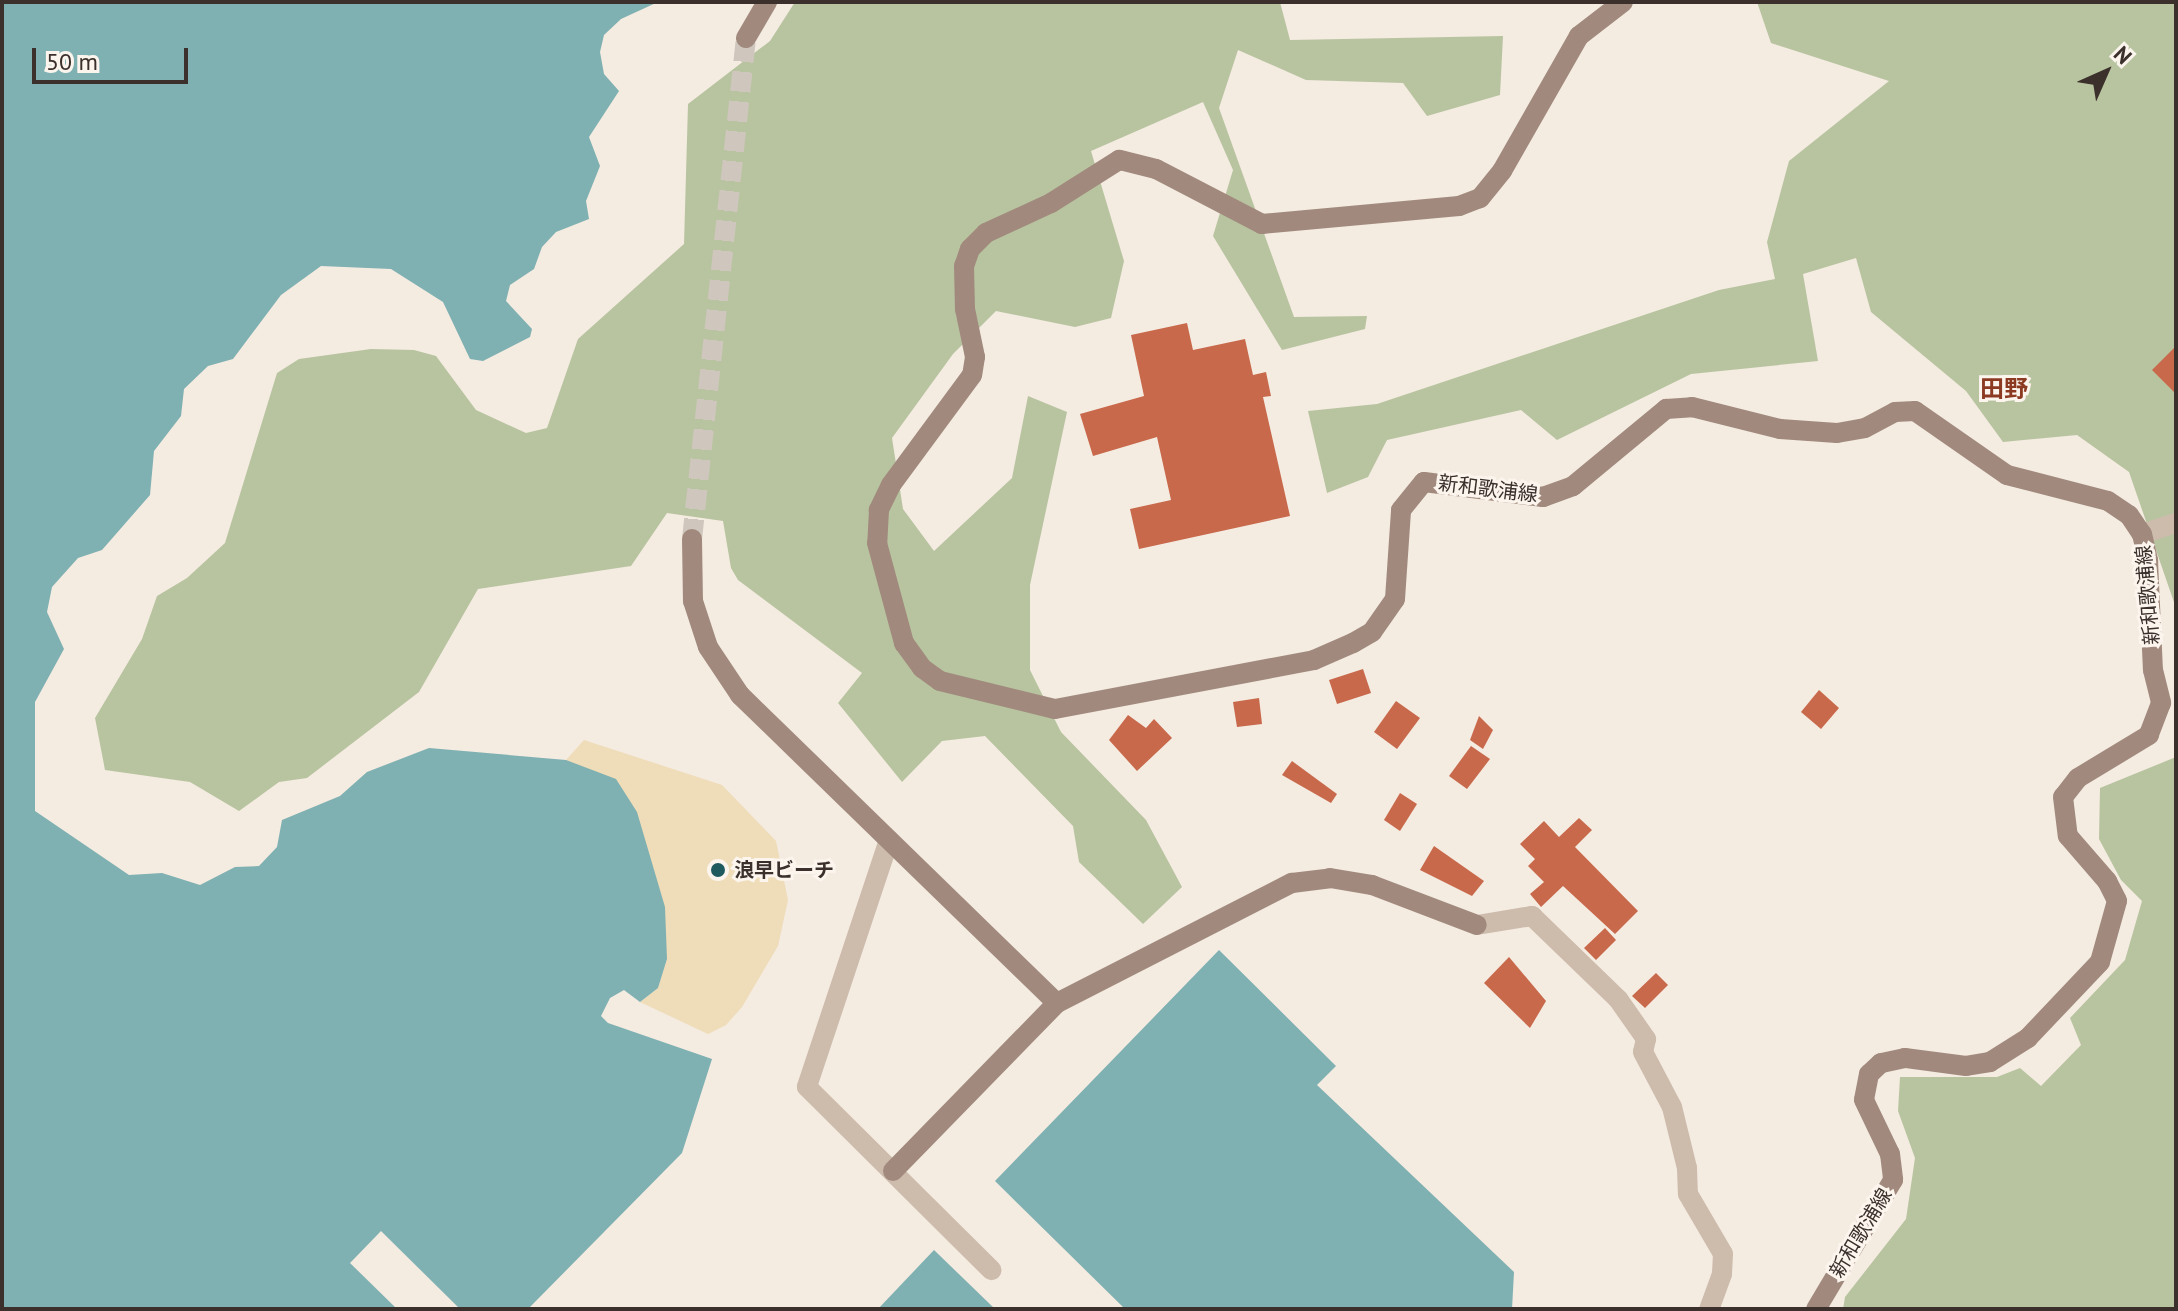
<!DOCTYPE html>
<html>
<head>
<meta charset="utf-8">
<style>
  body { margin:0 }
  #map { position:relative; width:2178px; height:1311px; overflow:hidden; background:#f4ebe1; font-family:"PT Sans","Noto Sans JP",sans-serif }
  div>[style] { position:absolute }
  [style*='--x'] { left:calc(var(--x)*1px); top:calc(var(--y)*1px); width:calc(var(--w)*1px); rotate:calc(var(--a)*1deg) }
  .green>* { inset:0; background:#b8c4a0 }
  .sand>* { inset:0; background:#efdcb8 }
  .water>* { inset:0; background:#7fb0b2 }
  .pier>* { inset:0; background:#f4ebe1 }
  .building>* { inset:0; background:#c8694b }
  .secondary-tunnel>* { height:20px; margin-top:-10px; transform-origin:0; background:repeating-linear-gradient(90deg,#cfc6bd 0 20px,transparent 0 30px) }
  .street>* { height:20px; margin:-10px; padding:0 10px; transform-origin:10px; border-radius:10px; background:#cdbbac }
  .secondary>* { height:20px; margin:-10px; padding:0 10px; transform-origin:10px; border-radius:10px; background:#a18a7d }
  .dots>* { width:22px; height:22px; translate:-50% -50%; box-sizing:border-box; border:4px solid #fbf5ee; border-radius:50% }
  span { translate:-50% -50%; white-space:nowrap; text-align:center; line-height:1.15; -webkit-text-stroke:6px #fbf5ee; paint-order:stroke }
  .street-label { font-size:20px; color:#3b302b }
  .poi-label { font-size:20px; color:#3b302b; font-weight:700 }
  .left { translate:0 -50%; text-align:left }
  .quarter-label { font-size:24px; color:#8c3b22; font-weight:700 }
  .frame { position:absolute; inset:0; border:4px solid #3b302b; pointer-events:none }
  .north { position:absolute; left:2066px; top:32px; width:80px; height:80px; -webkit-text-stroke:6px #fbf5ee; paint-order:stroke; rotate:45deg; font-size:22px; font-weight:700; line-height:32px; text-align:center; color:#3b302b }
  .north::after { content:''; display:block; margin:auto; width:28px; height:36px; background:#3b302b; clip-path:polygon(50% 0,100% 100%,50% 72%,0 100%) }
  .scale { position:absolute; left:32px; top:48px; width:156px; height:36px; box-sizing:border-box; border:4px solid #3b302b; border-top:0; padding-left:10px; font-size:24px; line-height:28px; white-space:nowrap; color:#3b302b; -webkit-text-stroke:6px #fbf5ee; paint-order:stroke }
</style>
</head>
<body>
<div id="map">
  <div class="green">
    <i style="clip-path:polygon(795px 2px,1280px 2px,1290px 40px,1503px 36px,1500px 95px,1427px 116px,1403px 83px,1306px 80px,1238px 50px,1219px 108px,1294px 317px,1367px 316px,1365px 329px,1282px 350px,1213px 236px,1233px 170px,1203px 102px,1091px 151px,1124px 261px,1111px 318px,1075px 327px,996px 311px,953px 354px,892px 438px,903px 509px,934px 551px,1012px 478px,1028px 396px,1067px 412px,1030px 585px,1030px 670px,1061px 732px,1146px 820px,1182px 887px,1143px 924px,1079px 862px,1073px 826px,985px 736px,942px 741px,902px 782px,838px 703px,862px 673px,738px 580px,731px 568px,723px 521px,667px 513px,631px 566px,478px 589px,419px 692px,307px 778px,279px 782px,239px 811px,190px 782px,105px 770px,95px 718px,142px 639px,157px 596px,187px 578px,225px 543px,277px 373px,299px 359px,371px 349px,414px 350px,436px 356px,476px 410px,526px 433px,547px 428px,578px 339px,684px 244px,688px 104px,770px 41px)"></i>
    <i style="clip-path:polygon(1757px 2px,2176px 2px,2176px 608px,2129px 472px,2077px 435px,2003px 442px,1966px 391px,1871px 312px,1856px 258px,1803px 274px,1818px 361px,1691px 374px,1557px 440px,1521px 410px,1387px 440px,1368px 477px,1327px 493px,1308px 411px,1377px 404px,1719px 290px,1775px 279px,1767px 242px,1789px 161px,1889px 81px,1771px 43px)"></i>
    <i style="clip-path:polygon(2176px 757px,2176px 1309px,1843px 1309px,1845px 1297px,1906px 1219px,1915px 1158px,1898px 1111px,1900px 1077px,1997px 1077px,2020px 1068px,2041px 1086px,2081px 1045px,2070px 1018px,2125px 960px,2142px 901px,2121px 880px,2099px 839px,2100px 788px)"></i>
  </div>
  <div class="sand">
    <i style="clip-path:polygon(584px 740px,722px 785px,776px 841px,788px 900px,778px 946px,742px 1007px,726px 1025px,708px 1034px,640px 1002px,658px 988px,667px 959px,566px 760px)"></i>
  </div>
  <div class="water">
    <i style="clip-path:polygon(2px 2px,658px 2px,621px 19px,604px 35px,600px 52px,604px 74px,619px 91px,589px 137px,600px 166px,586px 201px,589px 219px,556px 232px,542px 247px,534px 269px,510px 285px,506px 301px,532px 329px,530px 337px,483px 361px,470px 359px,443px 302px,391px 269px,321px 266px,281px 295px,233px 359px,208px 366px,184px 389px,181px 416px,154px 451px,150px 495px,102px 550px,78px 558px,52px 587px,47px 612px,64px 649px,35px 702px,35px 811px,129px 875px,162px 873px,200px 885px,235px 867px,259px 866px,277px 847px,282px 820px,340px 796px,367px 772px,429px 748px,566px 760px,616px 779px,637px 812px,665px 907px,667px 959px,658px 988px,640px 1002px,624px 990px,610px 998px,601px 1016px,608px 1023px,712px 1059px,682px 1153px,528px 1309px,2px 1309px)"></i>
    <i style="clip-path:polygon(1219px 950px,1336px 1066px,1317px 1085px,1514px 1272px,1512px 1309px,1125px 1309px,995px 1181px)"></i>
    <i style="clip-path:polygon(934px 1250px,995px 1309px,878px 1309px)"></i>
  </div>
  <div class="pier">
    <i style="clip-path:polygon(381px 1231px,460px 1309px,397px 1309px,350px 1263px)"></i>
  </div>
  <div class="building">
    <i style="clip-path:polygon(1187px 323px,1193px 350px,1245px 339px,1253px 375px,1266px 372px,1271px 396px,1263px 397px,1290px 516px,1139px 549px,1130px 509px,1171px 500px,1157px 437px,1093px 456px,1080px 414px,1144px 396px,1131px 335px)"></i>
    <i style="clip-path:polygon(2176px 346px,2176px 394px,2152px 370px)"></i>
    <i style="clip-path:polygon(1363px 669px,1371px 693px,1337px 704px,1329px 680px)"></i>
    <i style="clip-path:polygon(1819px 690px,1839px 708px,1821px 729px,1801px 712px)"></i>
    <i style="clip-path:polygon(1259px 698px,1262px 724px,1237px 727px,1233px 702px)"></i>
    <i style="clip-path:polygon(1396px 701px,1420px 718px,1397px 749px,1374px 732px)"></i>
    <i style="clip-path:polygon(1128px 715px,1146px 728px,1154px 719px,1172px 738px,1137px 771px,1109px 740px)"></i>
    <i style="clip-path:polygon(1479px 716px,1493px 730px,1483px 749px,1470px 740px)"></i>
    <i style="clip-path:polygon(1471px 746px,1490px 759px,1467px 789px,1449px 776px)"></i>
    <i style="clip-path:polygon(1292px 761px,1337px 794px,1331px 803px,1282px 775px)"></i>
    <i style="clip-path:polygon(1400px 793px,1417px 804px,1400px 831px,1384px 820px)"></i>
    <i style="clip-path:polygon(1579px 818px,1592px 830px,1575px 847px,1638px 911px,1615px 934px,1563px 886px,1541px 907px,1530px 894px,1544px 882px,1528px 866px,1535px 859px,1520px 844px,1544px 821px,1559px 837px)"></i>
    <i style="clip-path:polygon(1434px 846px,1484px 881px,1472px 896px,1420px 870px)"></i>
    <i style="clip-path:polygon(1605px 928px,1616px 940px,1596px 960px,1584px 948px)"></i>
    <i style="clip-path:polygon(1509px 957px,1546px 1001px,1530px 1028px,1484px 983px)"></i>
    <i style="clip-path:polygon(1656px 973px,1668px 985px,1645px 1008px,1632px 996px)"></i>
  </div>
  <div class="secondary-tunnel">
    <i style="--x:692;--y:539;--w:504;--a:-83.85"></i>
  </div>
  <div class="street">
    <i style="--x:2142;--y:534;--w:36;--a:-18"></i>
    <i style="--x:889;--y:840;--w:260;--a:108.4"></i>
    <i style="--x:807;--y:1087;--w:260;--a:44.8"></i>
    <i style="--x:1477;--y:925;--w:56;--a:-9.3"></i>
    <i style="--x:1532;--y:916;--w:120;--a:44"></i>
    <i style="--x:1618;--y:999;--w:49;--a:55"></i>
    <i style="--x:1646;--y:1039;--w:13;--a:103"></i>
    <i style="--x:1643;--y:1052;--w:62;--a:62.2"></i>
    <i style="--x:1672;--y:1107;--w:63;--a:76.2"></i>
    <i style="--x:1687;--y:1168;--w:26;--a:88"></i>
    <i style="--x:1688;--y:1194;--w:69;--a:59.7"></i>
    <i style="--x:1723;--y:1254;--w:20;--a:93"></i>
    <i style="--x:1722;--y:1274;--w:37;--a:110"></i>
  </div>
  <div class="secondary">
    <i style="--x:1623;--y:2;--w:56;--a:142.3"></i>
    <i style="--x:1579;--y:36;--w:155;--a:119.7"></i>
    <i style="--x:1502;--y:171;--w:35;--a:129"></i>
    <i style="--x:1480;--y:198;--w:22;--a:159"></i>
    <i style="--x:1459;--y:206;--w:198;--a:174.8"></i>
    <i style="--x:1262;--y:224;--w:119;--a:-152.6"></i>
    <i style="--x:1156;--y:169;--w:38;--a:-166"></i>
    <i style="--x:1119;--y:160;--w:80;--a:147.7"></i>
    <i style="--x:1051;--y:203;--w:72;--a:155.2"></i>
    <i style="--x:986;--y:233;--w:23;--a:135"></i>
    <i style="--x:970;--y:249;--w:18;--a:109"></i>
    <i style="--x:964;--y:266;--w:43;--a:88.7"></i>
    <i style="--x:965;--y:309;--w:49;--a:78.2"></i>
    <i style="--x:975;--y:357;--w:18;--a:99"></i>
    <i style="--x:972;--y:375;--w:137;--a:126.4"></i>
    <i style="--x:891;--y:485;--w:28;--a:116"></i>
    <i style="--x:879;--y:510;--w:33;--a:93"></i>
    <i style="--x:877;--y:543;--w:104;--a:74.9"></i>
    <i style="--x:904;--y:643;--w:31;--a:54"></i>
    <i style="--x:922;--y:668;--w:22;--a:36"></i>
    <i style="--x:940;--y:681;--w:118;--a:13.7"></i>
    <i style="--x:1055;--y:709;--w:264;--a:-10.7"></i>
    <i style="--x:1314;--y:660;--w:43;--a:-23.6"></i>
    <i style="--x:1353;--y:643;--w:22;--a:-30"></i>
    <i style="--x:1372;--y:632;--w:40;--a:-55.1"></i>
    <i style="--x:1395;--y:599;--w:89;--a:-86.1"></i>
    <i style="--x:1401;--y:510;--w:36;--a:-51"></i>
    <i style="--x:1424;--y:482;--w:120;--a:7.2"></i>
    <i style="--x:1543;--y:497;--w:32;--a:-20"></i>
    <i style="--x:1573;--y:486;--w:121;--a:-39.6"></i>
    <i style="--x:1666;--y:409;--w:26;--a:-4"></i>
    <i style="--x:1692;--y:407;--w:91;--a:14"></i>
    <i style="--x:1780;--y:429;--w:57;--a:4"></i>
    <i style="--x:1837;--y:433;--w:28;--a:-10"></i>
    <i style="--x:1865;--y:428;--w:34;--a:-28"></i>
    <i style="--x:1895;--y:412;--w:20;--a:-3"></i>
    <i style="--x:1915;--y:411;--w:112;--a:34.8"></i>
    <i style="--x:2007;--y:475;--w:104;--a:14.4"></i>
    <i style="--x:2108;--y:501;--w:25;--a:34"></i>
    <i style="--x:2129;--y:515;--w:23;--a:56"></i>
    <i style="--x:2142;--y:534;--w:28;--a:77"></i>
    <i style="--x:2148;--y:561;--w:109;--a:87.4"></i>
    <i style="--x:2153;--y:670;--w:34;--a:76"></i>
    <i style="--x:2161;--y:703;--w:34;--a:111"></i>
    <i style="--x:2149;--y:735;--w:83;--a:148.8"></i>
    <i style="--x:2078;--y:778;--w:24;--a:128"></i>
    <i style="--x:2063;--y:797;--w:39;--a:83"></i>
    <i style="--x:2068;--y:836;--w:60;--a:49.1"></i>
    <i style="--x:2107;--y:881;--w:22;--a:63"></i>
    <i style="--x:2117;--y:901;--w:63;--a:105.6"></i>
    <i style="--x:2100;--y:962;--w:105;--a:133.5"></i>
    <i style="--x:2028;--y:1038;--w:45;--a:147.7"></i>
    <i style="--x:1990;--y:1062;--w:24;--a:171"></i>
    <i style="--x:1966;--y:1066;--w:62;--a:-172.5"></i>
    <i style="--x:1905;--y:1058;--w:25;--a:168"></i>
    <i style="--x:1881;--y:1063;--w:16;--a:137"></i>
    <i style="--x:1869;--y:1074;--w:26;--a:101"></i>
    <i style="--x:1864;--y:1100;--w:60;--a:64.3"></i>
    <i style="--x:1890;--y:1154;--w:26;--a:83"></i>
    <i style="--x:1893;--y:1180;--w:150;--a:120.8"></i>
    <i style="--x:746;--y:38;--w:42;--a:-59.7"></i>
    <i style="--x:692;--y:539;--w:62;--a:89.1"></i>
    <i style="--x:693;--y:601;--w:48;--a:71.9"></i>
    <i style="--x:708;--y:647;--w:58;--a:56.3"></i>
    <i style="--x:740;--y:695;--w:442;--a:44.2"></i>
    <i style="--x:893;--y:1171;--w:235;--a:-45.7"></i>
    <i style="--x:1057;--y:1003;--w:264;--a:-27.1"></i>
    <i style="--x:1292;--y:883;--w:38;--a:-7"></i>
    <i style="--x:1330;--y:878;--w:43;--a:9.5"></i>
    <i style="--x:1372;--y:885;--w:112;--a:20.9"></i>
  </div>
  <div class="dots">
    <i style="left:718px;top:870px;background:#1f5a5e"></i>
  </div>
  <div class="street-label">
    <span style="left:1488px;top:489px;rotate:7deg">新和歌浦線</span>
    <span style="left:2148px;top:595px;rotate:-95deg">新和歌浦線</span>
    <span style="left:1861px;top:1233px;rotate:-59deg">新和歌浦線</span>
  </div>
  <div class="poi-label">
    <span class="left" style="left:734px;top:870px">浪早ビーチ</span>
  </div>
  <div class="quarter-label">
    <span style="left:2004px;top:389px">田野</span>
  </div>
  <div class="frame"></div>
  <div class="north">N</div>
  <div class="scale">50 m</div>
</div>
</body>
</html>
